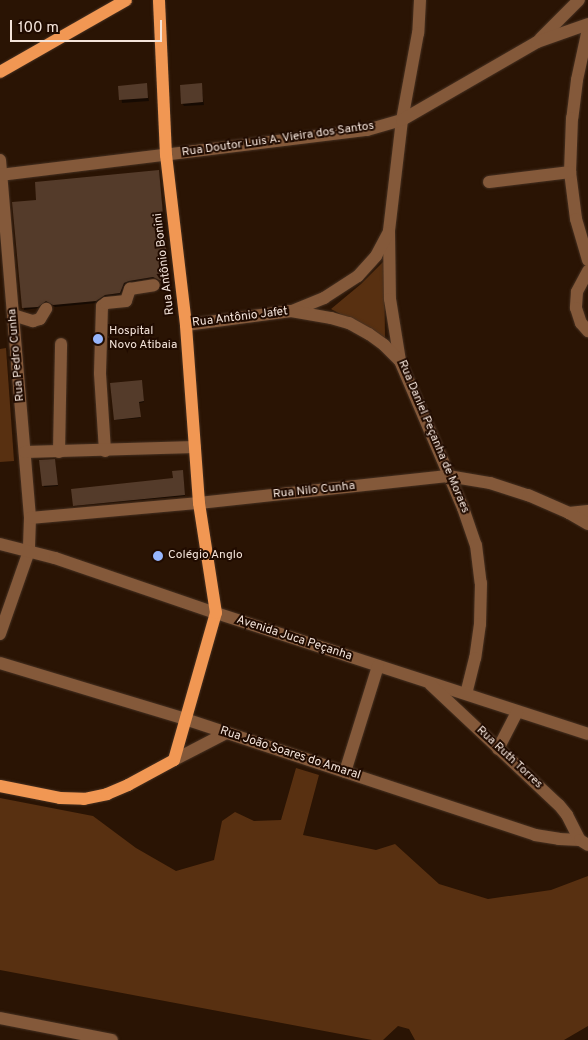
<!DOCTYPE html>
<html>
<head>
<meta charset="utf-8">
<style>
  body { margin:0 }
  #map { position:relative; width:588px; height:1040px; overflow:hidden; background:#2a1404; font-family:Overpass,sans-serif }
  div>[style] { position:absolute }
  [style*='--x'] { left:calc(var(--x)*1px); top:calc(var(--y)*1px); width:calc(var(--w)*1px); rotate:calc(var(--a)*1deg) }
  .green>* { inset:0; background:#583011 }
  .shadow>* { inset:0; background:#0007 }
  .building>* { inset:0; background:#543b2a }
  .roads { filter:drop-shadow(0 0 1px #463122) drop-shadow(0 0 1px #463122) }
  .minor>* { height:12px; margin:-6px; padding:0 6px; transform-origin:6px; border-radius:6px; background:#84593a }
  .major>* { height:12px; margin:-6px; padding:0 6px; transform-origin:6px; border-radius:6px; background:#f19753 }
  .dots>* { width:14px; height:14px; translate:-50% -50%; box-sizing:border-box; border:2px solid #200b00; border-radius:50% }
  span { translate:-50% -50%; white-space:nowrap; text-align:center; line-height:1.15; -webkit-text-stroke:4px #200b00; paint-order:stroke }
  .street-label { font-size:12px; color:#f4e4da }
  .poi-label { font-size:12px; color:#f4e4da }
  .left { translate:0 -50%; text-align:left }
  .scale { position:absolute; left:10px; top:20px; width:152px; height:22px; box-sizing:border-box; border:2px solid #f4e4da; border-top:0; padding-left:6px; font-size:15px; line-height:18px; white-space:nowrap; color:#f4e4da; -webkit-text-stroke:4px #200b00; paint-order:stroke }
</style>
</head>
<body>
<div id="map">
  <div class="green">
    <i style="clip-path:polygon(384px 261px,385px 338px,331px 309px,361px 284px)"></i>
    <i style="clip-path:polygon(6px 348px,14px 461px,0 462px,0 349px)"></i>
    <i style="clip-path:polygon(296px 768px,319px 775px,303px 835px,376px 850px,395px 844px,439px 884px,488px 899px,551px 890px,588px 876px,588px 1026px,564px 1040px,415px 1040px,409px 1029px,398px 1026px,383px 1040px,372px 1040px,0 970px,0 798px,93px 816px,136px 848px,176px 871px,214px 860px,222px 821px,235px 812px,254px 821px,281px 820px)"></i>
  </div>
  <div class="shadow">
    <i style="clip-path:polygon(201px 84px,204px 105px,184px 106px,182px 103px)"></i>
    <i style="clip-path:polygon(146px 85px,149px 101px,122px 103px,120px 87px)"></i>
    <i style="clip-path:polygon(159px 173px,169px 282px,163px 282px,155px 278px,130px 283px,125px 285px,121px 295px,106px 297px,97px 303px,55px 307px,47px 302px,39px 308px,24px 310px,38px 201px)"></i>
    <i style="clip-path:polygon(142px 382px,144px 402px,139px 403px,140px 418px,116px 420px)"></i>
    <i style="clip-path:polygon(40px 461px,55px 462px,58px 486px,44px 487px)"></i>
    <i style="clip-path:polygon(183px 472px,185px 496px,74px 506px,174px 479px)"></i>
  </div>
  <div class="building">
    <i style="clip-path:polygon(147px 83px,148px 98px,119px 100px,118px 86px)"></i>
    <i style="clip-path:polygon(202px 83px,203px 102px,181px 104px,180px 85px)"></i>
    <i style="clip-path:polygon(159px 170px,169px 280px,161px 281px,153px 277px,129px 281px,124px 283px,120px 293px,105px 295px,96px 301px,53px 305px,46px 301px,38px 307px,22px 308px,12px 202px,36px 200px,35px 182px)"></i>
    <i style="clip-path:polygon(142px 380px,144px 401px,139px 402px,141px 417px,114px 420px,110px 383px)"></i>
    <i style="clip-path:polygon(55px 459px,58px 485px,42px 486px,39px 460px)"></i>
    <i style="clip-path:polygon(183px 470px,185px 495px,73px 506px,71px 489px,173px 478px,172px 471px)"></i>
  </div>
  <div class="roads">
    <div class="minor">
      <i style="--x:420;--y:0;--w:33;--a:93"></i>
      <i style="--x:418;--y:33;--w:88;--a:100.4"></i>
      <i style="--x:402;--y:120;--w:112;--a:96.7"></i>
      <i style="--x:389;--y:231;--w:68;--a:89.2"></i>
      <i style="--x:390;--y:299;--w:63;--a:80.8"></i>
      <i style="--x:400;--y:361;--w:160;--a:66.8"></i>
      <i style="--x:463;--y:508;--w:39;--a:71"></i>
      <i style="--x:476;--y:545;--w:38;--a:83"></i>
      <i style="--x:481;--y:583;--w:41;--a:91.4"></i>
      <i style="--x:480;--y:624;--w:34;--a:98"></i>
      <i style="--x:475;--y:658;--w:36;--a:104"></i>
      <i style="--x:588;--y:29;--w:52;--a:102.2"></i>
      <i style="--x:577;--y:80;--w:38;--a:97"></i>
      <i style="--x:572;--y:118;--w:54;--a:92.1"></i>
      <i style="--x:570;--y:172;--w:47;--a:82.7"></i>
      <i style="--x:576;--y:219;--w:43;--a:73.7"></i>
      <i style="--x:540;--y:39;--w:55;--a:-45"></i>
      <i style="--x:0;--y:160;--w:359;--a:85.2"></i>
      <i style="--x:30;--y:518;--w:33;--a:92"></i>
      <i style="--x:29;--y:551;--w:88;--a:109.3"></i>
      <i style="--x:0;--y:175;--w:370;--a:-7"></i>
      <i style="--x:367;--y:130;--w:36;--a:-16"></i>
      <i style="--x:402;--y:120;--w:156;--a:-30"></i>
      <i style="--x:537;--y:42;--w:54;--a:-19.4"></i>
      <i style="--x:489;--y:182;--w:82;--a:-7"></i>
      <i style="--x:588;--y:271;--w:24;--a:118"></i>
      <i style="--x:577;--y:292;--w:16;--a:94"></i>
      <i style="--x:576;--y:308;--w:16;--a:72"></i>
      <i style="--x:581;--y:323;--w:11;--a:49"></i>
      <i style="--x:292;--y:311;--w:35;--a:-22"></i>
      <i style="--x:324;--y:298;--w:40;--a:-32.9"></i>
      <i style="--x:358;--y:276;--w:27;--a:-48"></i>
      <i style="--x:376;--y:256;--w:26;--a:-62"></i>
      <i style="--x:13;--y:315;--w:21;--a:17"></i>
      <i style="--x:33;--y:321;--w:7;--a:-16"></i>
      <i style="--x:40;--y:319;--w:12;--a:-59"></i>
      <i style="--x:186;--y:325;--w:106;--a:-7.6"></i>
      <i style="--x:291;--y:311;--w:41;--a:9.9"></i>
      <i style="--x:331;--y:318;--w:19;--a:16"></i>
      <i style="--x:349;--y:323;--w:23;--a:29"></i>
      <i style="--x:369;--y:334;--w:19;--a:36"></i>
      <i style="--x:384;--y:345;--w:23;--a:45"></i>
      <i style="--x:105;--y:451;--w:78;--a:-93.7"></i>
      <i style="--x:100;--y:373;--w:67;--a:-88.3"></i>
      <i style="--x:102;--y:306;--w:5;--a:-37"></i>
      <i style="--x:106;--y:303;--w:20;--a:-6"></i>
      <i style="--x:126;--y:301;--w:13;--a:-72"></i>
      <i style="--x:130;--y:289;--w:24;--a:-9"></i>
      <i style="--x:25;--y:452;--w:170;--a:-1.7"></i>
      <i style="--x:59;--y:452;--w:108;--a:-88.9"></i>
      <i style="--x:569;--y:513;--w:19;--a:-6"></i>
      <i style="--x:30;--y:518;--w:170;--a:-5.1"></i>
      <i style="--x:199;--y:503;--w:250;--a:-6.2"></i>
      <i style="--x:448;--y:476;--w:43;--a:9.5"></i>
      <i style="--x:490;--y:483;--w:40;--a:18"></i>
      <i style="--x:528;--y:495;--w:45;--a:23.7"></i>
      <i style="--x:569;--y:513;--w:22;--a:30"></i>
      <i style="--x:0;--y:544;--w:57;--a:14.3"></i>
      <i style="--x:55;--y:558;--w:170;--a:18.9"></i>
      <i style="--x:216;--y:613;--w:391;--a:18"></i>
      <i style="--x:0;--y:663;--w:193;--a:16.8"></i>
      <i style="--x:185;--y:719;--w:369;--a:18.3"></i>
      <i style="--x:535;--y:835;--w:24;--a:9"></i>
      <i style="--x:559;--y:839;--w:21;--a:3"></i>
      <i style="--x:431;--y:685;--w:175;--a:43.2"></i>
      <i style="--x:559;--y:805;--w:13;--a:51"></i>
      <i style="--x:567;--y:815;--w:28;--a:63"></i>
      <i style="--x:580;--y:840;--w:9;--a:32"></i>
      <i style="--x:498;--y:749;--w:42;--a:-62.8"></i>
      <i style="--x:174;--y:760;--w:59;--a:-27.4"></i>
      <i style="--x:345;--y:772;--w:111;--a:-72.7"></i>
      <i style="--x:0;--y:1018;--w:114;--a:11.1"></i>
    </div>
    <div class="major">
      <i style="--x:0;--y:72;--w:145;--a:-29.7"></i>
      <i style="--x:0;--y:786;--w:61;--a:11.3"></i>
      <i style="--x:60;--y:798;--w:24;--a:2"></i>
      <i style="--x:84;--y:799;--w:24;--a:-12"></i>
      <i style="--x:107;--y:794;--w:23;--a:-23"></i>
      <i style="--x:128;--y:785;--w:52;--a:-28.5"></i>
      <i style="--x:174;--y:760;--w:153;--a:-74.1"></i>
      <i style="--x:216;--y:613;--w:111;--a:-98.8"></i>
      <i style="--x:199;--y:503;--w:178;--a:-94.2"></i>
      <i style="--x:186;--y:325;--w:171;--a:-96.7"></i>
      <i style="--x:166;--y:155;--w:155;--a:-92.6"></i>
    </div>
  </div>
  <div class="dots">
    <i style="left:98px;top:339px;background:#97b6fd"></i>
    <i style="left:158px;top:556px;background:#97b6fd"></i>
  </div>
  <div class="street-label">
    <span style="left:278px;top:140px;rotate:-8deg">Rua Doutor Luis A. Vieira dos Santos</span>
    <span style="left:165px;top:264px;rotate:-97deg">Rua Antônio Bonini</span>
    <span style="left:240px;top:318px;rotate:-7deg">Rua Antônio Jafet</span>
    <span style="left:17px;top:355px;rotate:-95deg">Rua Pedro Cunha</span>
    <span style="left:433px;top:437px;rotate:67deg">Rua Daniel Peçanha de Moraes</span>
    <span style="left:314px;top:491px;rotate:-6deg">Rua Nilo Cunha</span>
    <span style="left:294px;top:639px;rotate:18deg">Avenida Juca Peçanha</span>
    <span style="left:290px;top:754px;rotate:18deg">Rua João Soares do Amaral</span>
    <span style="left:509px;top:758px;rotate:43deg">Rua Ruth Torres</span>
  </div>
  <div class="poi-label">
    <span class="left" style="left:109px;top:339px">Hospital<br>Novo Atibaia</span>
    <span class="left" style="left:168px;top:556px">Colégio Anglo</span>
  </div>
  <div class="scale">100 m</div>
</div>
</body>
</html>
